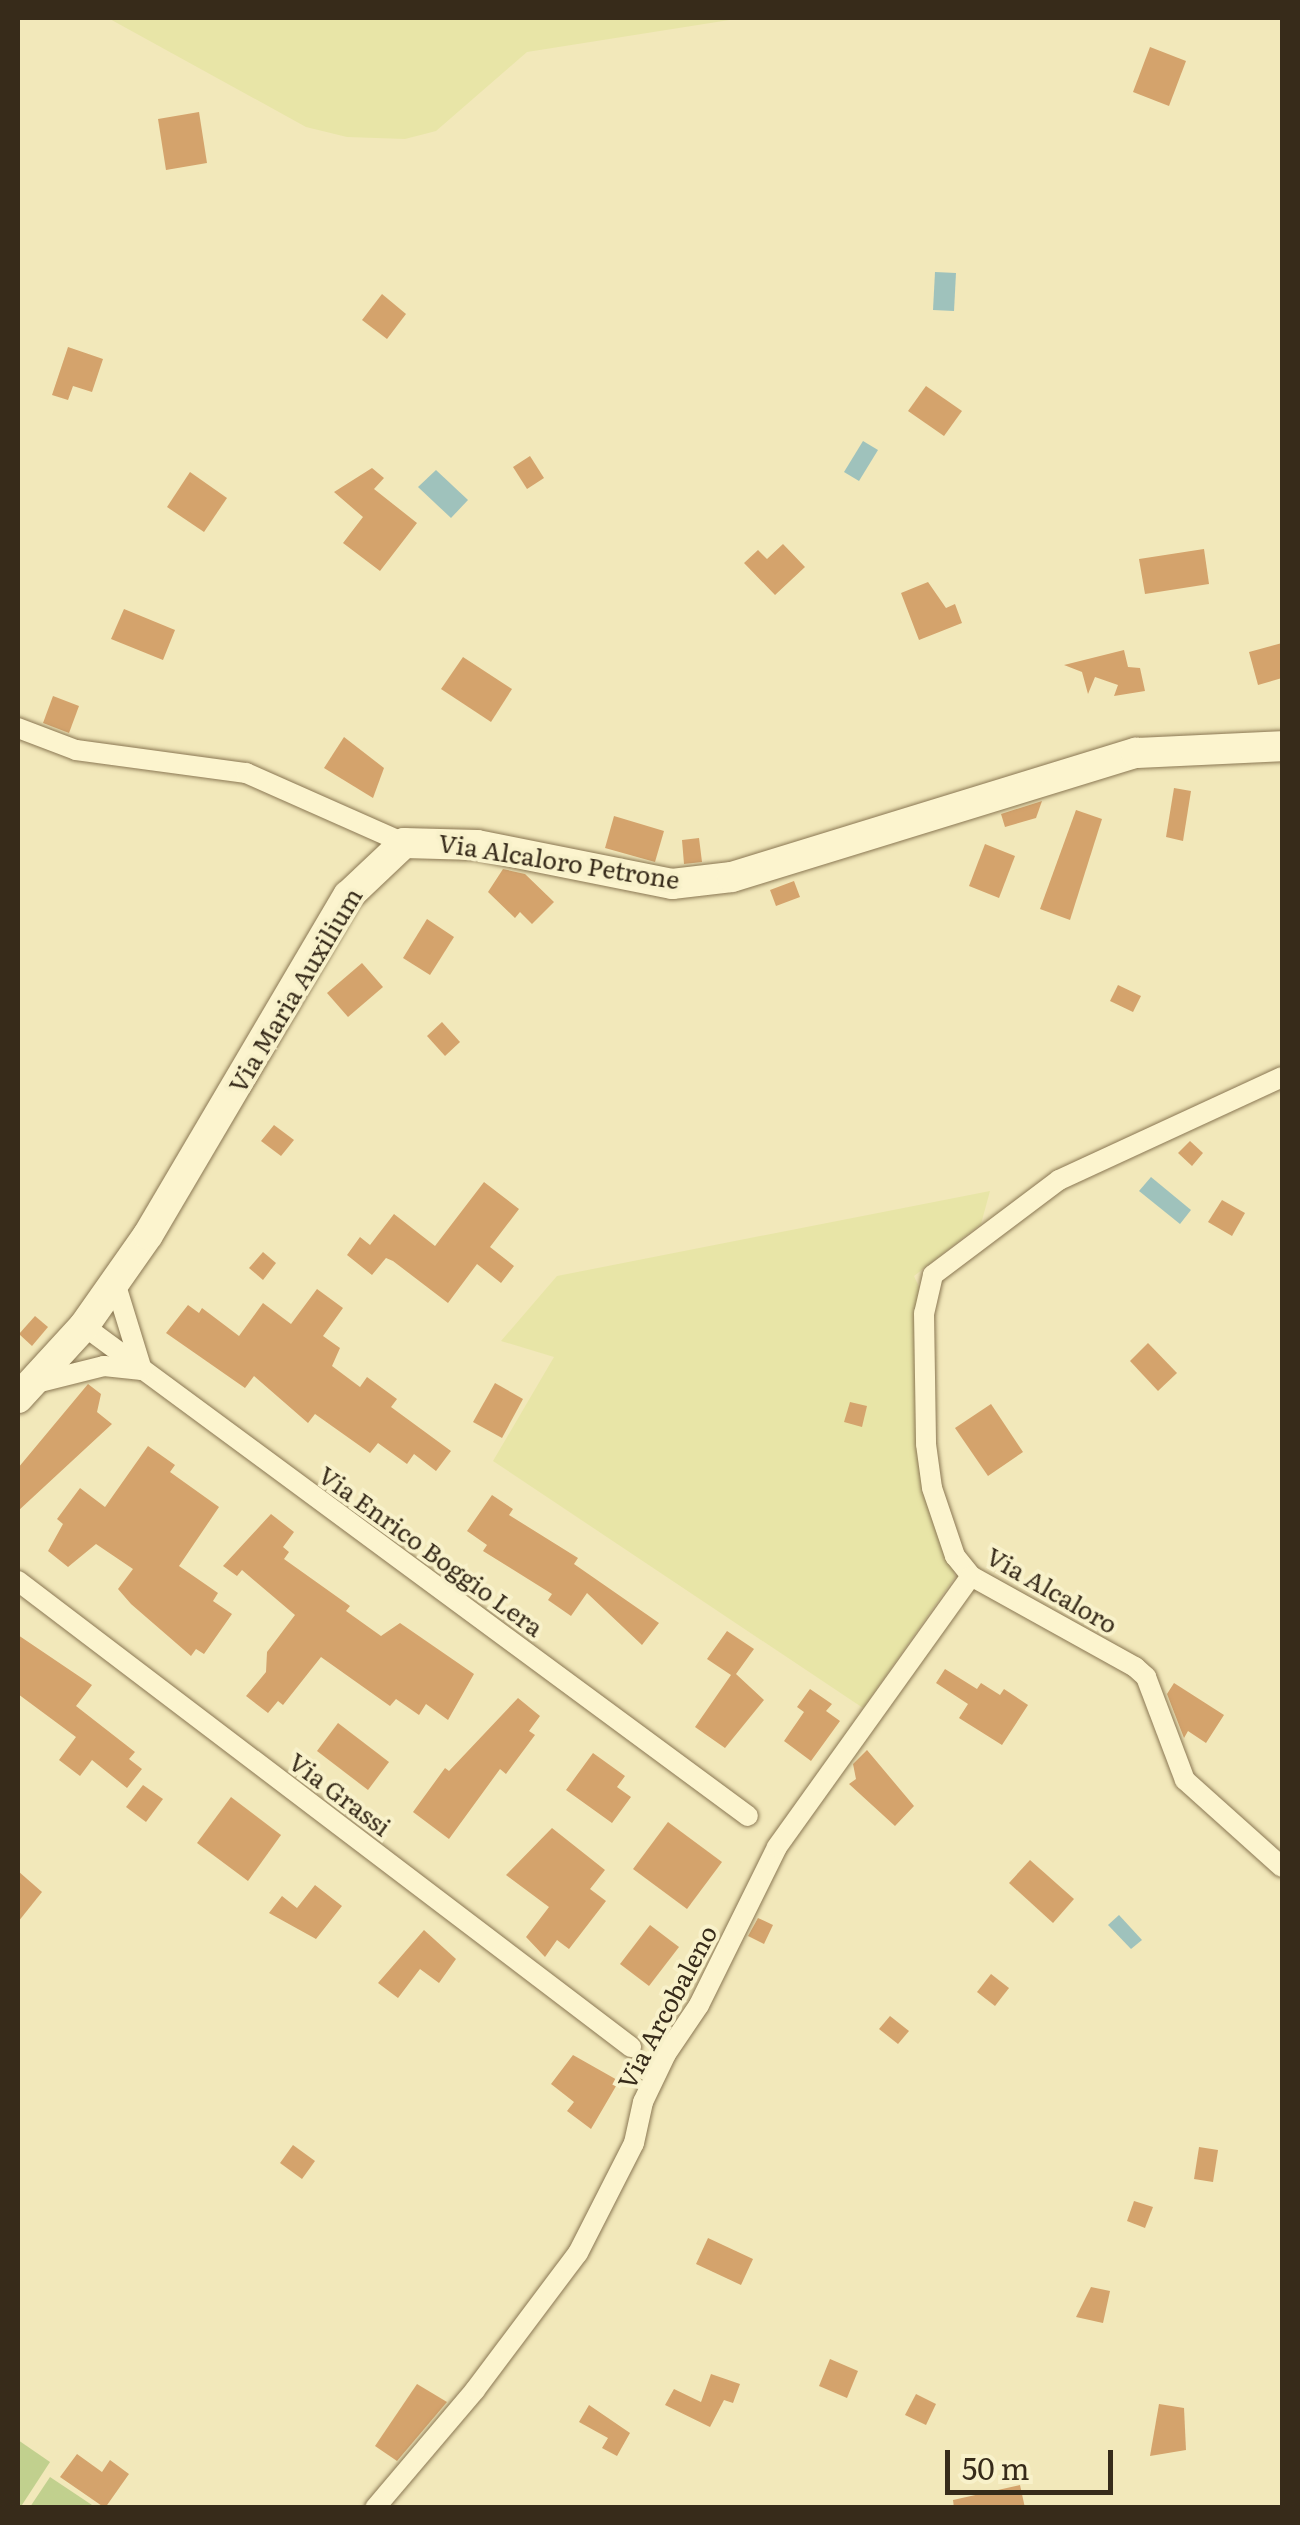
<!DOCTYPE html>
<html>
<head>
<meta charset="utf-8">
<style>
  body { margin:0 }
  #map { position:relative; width:1300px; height:2525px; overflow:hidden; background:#f2e8ba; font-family:Literata,serif }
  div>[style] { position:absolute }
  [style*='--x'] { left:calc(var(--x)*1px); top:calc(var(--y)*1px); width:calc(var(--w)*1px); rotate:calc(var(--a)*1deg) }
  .farmland>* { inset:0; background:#e8e5a7 }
  .green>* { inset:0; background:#c1d08e }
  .water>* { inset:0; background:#9fc2bc }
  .building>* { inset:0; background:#d4a36c }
  .roads { filter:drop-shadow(0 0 2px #8a7753) drop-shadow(0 0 2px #8a7753) }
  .street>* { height:20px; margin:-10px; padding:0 10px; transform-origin:10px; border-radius:10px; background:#fcf4ce }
  .secondary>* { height:30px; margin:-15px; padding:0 15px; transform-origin:15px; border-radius:15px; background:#fcf4ce }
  span { translate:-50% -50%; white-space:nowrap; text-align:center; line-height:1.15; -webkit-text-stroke:8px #f8f1ca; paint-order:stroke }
  .street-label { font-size:25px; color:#372b1a }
  .frame { position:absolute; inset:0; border:20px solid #372b1a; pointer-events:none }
  .scale { position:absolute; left:945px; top:2450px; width:168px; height:45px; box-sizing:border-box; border:5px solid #372b1a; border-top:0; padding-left:12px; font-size:30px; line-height:35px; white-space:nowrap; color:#372b1a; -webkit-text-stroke:8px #f8f1ca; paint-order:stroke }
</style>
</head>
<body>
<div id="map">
  <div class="farmland">
    <i style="clip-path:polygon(108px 18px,742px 18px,527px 52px,436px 131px,405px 139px,347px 137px,306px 127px)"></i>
    <i style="clip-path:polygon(990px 1191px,981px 1224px,914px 1276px,920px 1289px,920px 1439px,955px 1577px,863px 1708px,493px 1461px,554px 1357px,501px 1341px,557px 1276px)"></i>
  </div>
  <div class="green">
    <i style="clip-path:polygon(18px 2440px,50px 2462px,20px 2508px,18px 2507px)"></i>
    <i style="clip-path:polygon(50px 2477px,95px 2507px,30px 2507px)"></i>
  </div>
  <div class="water">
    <i style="clip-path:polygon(935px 272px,956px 273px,954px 311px,933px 310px)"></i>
    <i style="clip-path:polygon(863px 441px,878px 450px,859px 481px,844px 472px)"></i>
    <i style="clip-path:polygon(436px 470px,468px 500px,451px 518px,418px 487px)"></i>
    <i style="clip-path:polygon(1151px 1177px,1191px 1210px,1180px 1224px,1139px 1191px)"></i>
    <i style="clip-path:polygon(1119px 1915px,1142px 1940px,1131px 1949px,1108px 1925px)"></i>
  </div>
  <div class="building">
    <i style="clip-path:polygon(1150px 47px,1186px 61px,1169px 106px,1133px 92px)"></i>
    <i style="clip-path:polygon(199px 112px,207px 163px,166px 170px,158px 119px)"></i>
    <i style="clip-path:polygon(382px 294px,406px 314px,387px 339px,362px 320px)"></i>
    <i style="clip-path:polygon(68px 347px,103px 359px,92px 392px,73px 386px,68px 400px,52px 395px)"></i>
    <i style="clip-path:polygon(926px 386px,962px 411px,944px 436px,908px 411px)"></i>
    <i style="clip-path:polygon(530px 456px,544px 478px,527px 489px,513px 467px)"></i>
    <i style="clip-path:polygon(372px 468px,384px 478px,374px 489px,417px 523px,380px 571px,343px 543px,363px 517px,334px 492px)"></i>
    <i style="clip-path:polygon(190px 472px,227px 498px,204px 532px,167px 507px)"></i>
    <i style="clip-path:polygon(783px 544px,805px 567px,775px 595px,744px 563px,758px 550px,767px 559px)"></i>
    <i style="clip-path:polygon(1204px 549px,1209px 584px,1145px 594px,1139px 559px)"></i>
    <i style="clip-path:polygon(928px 582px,946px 608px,955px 604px,962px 623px,919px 640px,901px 593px)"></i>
    <i style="clip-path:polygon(124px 609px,175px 630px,163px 660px,111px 639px)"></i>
    <i style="clip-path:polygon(1282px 643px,1282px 678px,1258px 685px,1249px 652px)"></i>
    <i style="clip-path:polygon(1124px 650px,1128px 667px,1140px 668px,1145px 691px,1114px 696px,1118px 685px,1095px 677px,1088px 694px,1082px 672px,1064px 665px)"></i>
    <i style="clip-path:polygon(463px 657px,512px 689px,491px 722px,441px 689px)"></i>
    <i style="clip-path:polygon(53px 696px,79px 706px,69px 733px,43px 723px)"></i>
    <i style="clip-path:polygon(344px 737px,384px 768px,373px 798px,324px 768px)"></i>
    <i style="clip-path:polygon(1174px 788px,1191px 791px,1183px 841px,1166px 837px)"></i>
    <i style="clip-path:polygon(1042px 801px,1036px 818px,1005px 827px,1001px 814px)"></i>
    <i style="clip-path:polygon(1076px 810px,1102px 819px,1070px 920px,1040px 909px)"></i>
    <i style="clip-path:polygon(614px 816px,664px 831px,655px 862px,605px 848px)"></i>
    <i style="clip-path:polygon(699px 838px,702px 862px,684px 864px,682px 840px)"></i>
    <i style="clip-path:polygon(985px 844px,1015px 856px,999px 898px,969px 886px)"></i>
    <i style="clip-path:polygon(503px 869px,525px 874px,554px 902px,532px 924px,520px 912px,515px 918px,488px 892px)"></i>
    <i style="clip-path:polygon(794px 881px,800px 897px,776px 906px,770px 890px)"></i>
    <i style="clip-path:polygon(427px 919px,454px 937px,430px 975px,403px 958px)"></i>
    <i style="clip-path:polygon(362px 963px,383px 987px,348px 1017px,327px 993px)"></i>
    <i style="clip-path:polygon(1118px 985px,1141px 996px,1133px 1012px,1110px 1001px)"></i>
    <i style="clip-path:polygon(442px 1022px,460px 1042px,445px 1056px,427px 1036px)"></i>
    <i style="clip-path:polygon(274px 1125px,294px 1140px,281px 1156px,261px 1141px)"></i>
    <i style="clip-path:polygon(1190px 1141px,1203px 1153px,1192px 1166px,1178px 1153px)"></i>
    <i style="clip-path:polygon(484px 1182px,519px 1209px,490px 1247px,514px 1266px,501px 1283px,477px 1264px,448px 1303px,393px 1261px,386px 1258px,372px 1275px,347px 1255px,360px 1237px,370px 1245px,394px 1214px,435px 1246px)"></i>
    <i style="clip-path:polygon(1222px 1200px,1245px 1213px,1232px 1236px,1208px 1222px)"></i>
    <i style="clip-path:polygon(263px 1252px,276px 1263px,263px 1280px,249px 1268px)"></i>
    <i style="clip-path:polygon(317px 1289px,343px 1308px,323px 1336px,340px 1348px,332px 1366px,360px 1387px,367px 1377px,397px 1399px,391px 1407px,451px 1451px,436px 1471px,414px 1454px,407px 1464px,378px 1443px,370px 1453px,315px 1414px,308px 1423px,254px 1376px,245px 1388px,166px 1333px,188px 1305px,199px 1313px,202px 1308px,239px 1336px,263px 1303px,291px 1324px)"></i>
    <i style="clip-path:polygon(35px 1316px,48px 1327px,32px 1346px,19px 1334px)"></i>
    <i style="clip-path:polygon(1148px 1343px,1177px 1373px,1158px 1391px,1130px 1361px)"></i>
    <i style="clip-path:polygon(495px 1383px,523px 1399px,502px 1438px,473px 1422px)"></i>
    <i style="clip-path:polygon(88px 1384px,101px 1394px,97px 1412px,112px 1424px,18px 1511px,18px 1468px)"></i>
    <i style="clip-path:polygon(850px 1402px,867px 1406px,862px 1427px,844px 1422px)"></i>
    <i style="clip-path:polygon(991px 1404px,1023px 1452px,988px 1476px,955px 1428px)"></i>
    <i style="clip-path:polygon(148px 1446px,175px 1465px,170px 1472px,219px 1507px,179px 1566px,218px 1593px,213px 1601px,232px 1614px,204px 1654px,196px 1649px,191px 1656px,131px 1604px,118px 1589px,133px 1569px,96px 1544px,68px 1567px,48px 1551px,63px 1524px,57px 1519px,80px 1488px,105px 1507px)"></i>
    <i style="clip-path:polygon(492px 1495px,513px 1509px,509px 1515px,578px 1558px,574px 1564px,659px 1623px,642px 1645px,587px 1593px,571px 1616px,548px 1600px,552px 1594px,483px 1551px,487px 1545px,467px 1531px)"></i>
    <i style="clip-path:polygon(271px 1514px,294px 1532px,283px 1547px,289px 1552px,284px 1559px,350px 1606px,346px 1611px,381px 1636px,400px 1623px,474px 1674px,448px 1720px,426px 1704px,419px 1715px,396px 1699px,390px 1706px,321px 1657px,283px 1705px,278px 1701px,268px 1713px,246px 1696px,266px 1672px,267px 1652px,295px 1615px,242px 1570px,237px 1576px,223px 1566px)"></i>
    <i style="clip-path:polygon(727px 1631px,754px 1649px,736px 1674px,764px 1700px,725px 1748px,695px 1727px,731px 1675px,707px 1659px)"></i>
    <i style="clip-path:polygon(18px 1635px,92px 1685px,76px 1706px,135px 1752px,129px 1759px,142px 1769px,127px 1788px,92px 1760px,80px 1776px,59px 1760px,76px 1737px,18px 1694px)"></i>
    <i style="clip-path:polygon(945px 1669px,977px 1689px,981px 1683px,1000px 1695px,1004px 1689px,1028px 1705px,1002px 1745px,959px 1718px,968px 1704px,936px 1683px)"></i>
    <i style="clip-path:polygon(1174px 1683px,1224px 1715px,1206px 1743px,1188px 1731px,1184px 1738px,1167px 1694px)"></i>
    <i style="clip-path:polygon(810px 1689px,832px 1704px,826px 1711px,840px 1721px,811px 1761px,784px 1741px,804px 1712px,797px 1707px)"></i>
    <i style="clip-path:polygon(518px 1698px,540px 1716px,529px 1731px,535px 1735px,506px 1774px,500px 1769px,449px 1839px,413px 1812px,445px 1768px,449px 1771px)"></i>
    <i style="clip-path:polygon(338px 1723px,389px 1762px,368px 1790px,317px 1751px)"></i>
    <i style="clip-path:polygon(867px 1750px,914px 1806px,895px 1826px,849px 1784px,856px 1779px,853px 1764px)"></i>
    <i style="clip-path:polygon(593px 1753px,625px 1776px,617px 1787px,631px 1797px,612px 1823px,566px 1790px)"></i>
    <i style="clip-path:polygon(143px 1785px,163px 1799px,146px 1822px,126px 1807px)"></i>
    <i style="clip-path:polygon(231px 1797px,281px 1835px,248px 1881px,197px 1843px)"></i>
    <i style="clip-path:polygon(668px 1822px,722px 1862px,687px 1909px,633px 1869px)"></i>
    <i style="clip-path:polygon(552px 1828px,605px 1870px,590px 1889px,606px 1901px,569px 1949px,557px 1940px,545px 1957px,526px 1937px,549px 1907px,506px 1875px)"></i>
    <i style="clip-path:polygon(1030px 1860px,1074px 1899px,1053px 1923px,1009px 1883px)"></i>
    <i style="clip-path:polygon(18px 1871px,42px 1892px,18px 1922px)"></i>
    <i style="clip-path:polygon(315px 1885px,342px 1906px,316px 1939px,269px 1913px,282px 1896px,297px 1908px)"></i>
    <i style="clip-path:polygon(758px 1918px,773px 1925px,764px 1944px,748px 1936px)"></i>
    <i style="clip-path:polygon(650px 1925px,679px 1947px,649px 1986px,620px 1964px)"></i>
    <i style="clip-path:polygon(424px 1930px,456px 1959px,439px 1983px,420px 1969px,398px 1998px,378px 1983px)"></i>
    <i style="clip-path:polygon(991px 1974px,1009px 1988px,995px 2006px,977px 1992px)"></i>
    <i style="clip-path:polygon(890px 2016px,909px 2031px,898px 2044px,879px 2029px)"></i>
    <i style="clip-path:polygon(573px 2055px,619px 2081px,591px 2129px,567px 2111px,574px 2102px,551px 2084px)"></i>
    <i style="clip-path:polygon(293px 2145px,315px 2161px,302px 2179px,280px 2163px)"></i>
    <i style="clip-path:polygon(1199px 2147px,1218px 2150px,1213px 2182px,1194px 2179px)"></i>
    <i style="clip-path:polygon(1134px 2201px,1153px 2207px,1145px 2228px,1127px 2221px)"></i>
    <i style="clip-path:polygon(708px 2238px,753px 2259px,741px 2285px,696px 2264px)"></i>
    <i style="clip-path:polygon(1091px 2287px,1110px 2291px,1103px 2323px,1076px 2317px)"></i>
    <i style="clip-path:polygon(830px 2359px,858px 2371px,847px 2398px,819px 2386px)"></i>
    <i style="clip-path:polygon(711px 2374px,740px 2384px,733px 2403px,724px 2400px,710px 2427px,665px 2405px,674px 2389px,701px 2402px)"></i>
    <i style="clip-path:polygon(417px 2384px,447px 2402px,397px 2461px,375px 2446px)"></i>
    <i style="clip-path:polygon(916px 2394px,936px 2404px,926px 2425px,905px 2415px)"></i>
    <i style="clip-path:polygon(1159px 2404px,1184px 2408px,1186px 2450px,1150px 2456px)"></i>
    <i style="clip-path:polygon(589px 2405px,630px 2433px,617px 2456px,602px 2448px,608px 2438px,579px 2422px)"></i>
    <i style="clip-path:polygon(77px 2454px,102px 2472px,110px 2460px,129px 2474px,105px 2508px,60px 2477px)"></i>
    <i style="clip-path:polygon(1020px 2485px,1025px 2508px,954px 2508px,953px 2500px)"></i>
  </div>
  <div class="roads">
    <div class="street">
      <i style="--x:18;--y:728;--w:62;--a:20.8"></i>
      <i style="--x:76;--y:750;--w:172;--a:7.7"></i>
      <i style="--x:246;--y:773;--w:173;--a:23.9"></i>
      <i style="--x:1282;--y:1077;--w:246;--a:155.2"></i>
      <i style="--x:1059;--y:1180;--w:158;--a:143"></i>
      <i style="--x:933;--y:1275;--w:39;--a:103"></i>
      <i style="--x:924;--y:1313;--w:131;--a:89.1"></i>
      <i style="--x:926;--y:1444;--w:44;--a:82.2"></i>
      <i style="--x:932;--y:1488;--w:72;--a:71.3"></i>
      <i style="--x:955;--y:1556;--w:26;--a:51"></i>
      <i style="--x:971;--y:1576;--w:188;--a:29"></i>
      <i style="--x:1135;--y:1667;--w:15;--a:42"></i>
      <i style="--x:1146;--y:1677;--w:110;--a:69.3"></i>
      <i style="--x:1185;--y:1780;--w:130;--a:41.9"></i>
      <i style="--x:84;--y:1326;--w:825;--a:36.43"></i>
      <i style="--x:36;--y:1383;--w:70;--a:-14"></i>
      <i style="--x:104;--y:1366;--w:38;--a:6"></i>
      <i style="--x:142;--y:1370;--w:92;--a:-107.1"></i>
      <i style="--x:18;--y:1581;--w:770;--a:37.24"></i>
      <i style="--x:375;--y:2508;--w:155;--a:-49.7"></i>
      <i style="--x:475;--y:2390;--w:171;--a:-53.1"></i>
      <i style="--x:578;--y:2253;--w:123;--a:-63"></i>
      <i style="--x:634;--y:2143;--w:42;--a:-77.6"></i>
      <i style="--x:643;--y:2102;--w:53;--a:-64.4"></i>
      <i style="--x:666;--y:2054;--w:59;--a:-56"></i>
      <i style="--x:699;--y:2005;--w:176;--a:-63.7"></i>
      <i style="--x:777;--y:1847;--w:333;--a:-54.4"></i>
    </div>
    <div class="secondary">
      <i style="--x:18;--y:1398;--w:98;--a:-47.5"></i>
      <i style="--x:84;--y:1326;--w:111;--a:-54.9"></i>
      <i style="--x:148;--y:1235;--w:394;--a:-59.5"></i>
      <i style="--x:348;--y:896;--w:77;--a:-43.4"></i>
      <i style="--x:404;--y:843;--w:73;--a:1.6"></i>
      <i style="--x:477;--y:845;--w:199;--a:11.3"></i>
      <i style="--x:672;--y:884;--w:60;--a:-6.7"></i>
      <i style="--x:732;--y:877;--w:423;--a:-17.1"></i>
      <i style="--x:1136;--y:753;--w:146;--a:-2.7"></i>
    </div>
  </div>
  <div class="street-label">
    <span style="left:559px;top:861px;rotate:9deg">Via Alcaloro Petrone</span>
    <span style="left:295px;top:990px;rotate:-59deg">Via Maria Auxilium</span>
    <span style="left:431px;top:1551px;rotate:36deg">Via Enrico Boggio Lera</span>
    <span style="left:1052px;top:1590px;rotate:30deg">Via Alcaloro</span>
    <span style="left:340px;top:1794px;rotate:37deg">Via Grassi</span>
    <span style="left:667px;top:2007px;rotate:-62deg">Via Arcobaleno</span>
  </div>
  <div class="frame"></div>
  <div class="scale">50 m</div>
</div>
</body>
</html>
